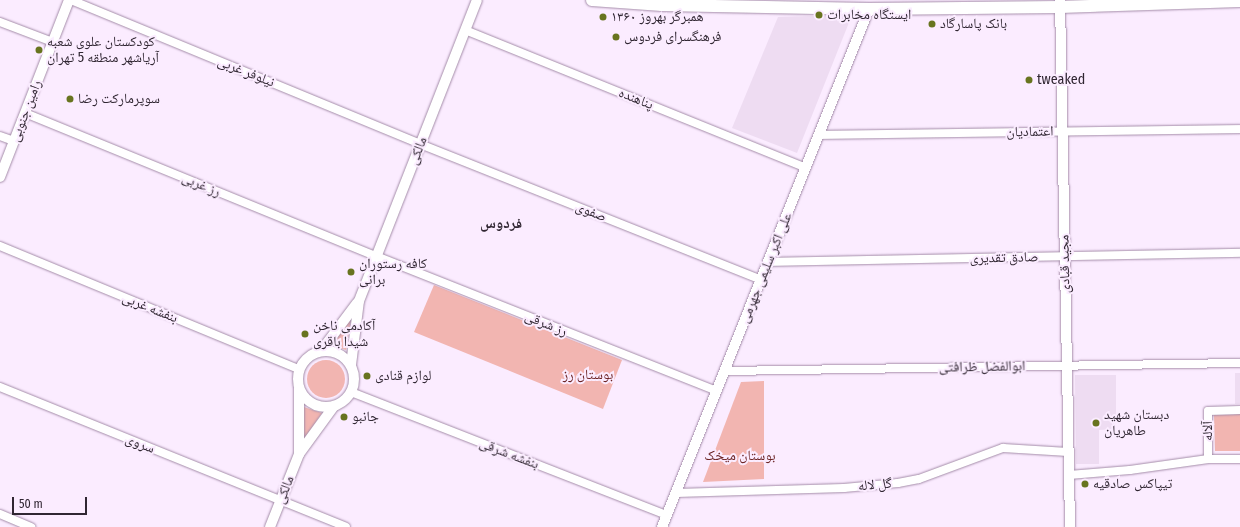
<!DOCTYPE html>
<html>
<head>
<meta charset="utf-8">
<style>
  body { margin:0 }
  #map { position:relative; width:1240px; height:527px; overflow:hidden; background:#fbecff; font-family:"Fira Sans Condensed","Noto Naskh Arabic",sans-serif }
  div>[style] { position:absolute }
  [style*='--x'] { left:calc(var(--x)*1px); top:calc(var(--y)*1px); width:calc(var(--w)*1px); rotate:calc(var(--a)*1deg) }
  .built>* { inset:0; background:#eedcf2 }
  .green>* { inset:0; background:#f2b5b1 }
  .round { border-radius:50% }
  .roads { filter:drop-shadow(0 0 1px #a48ca9) drop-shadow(0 0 1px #a48ca9) }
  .minor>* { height:8px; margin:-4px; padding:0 4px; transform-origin:4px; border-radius:4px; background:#fff }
  .tertiary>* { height:10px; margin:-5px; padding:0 5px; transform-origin:5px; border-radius:5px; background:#fff }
  .tertiary>.ring { margin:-5px; padding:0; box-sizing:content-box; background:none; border:10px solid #fff; border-radius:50% }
  .secondary>* { height:12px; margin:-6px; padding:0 6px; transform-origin:6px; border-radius:6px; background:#fff }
  .dots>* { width:11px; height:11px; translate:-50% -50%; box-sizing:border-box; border:2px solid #fbecff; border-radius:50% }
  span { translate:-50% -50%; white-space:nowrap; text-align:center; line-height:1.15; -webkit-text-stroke:4px #fbecff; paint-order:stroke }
  .poi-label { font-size:14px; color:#302632 }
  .left { translate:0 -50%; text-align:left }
  .street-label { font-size:14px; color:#302632 }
  .park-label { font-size:14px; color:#6c2425 }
  .neighbourhood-label { font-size:15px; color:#302632; font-weight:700 }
  .scale { position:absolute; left:12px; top:497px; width:75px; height:18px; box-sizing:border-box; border:2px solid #302632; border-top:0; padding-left:5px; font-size:12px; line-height:14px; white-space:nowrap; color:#302632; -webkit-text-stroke:3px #fbecff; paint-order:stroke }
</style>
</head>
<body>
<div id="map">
  <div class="built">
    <i style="clip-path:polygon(852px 15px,797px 153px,732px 128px,778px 17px)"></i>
    <i style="clip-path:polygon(1235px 373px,1240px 373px,1240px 404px,1235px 404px)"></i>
    <i style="clip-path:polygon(1075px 375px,1116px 375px,1116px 429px,1099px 430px,1099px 464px,1076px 464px)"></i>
  </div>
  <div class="green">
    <i style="clip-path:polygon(434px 285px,622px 360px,603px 409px,414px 332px)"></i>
    <i style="clip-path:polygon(351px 318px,346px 350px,331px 345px)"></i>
    <i class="round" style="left:307px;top:360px;width:38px;height:38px"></i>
    <i style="clip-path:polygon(764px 381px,764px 479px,703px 482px,741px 382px)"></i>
    <i style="clip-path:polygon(304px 407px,322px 413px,302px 442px)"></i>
    <i style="clip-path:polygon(1240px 414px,1240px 451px,1215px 451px,1214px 415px)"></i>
  </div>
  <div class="roads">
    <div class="minor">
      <i style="--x:71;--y:0;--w:378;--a:22.4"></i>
      <i style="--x:420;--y:144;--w:367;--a:21.7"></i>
      <i style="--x:0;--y:22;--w:57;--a:20.7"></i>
      <i style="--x:465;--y:30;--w:368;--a:22"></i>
      <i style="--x:25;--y:113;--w:379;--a:22.2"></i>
      <i style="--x:376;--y:256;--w:367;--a:21.6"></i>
      <i style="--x:819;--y:135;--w:421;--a:-0.8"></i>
      <i style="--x:0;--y:136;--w:15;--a:20"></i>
      <i style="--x:0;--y:246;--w:323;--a:22.4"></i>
      <i style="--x:768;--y:262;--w:472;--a:-1.1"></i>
      <i style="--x:725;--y:371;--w:515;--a:-0.89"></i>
      <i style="--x:0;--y:387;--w:373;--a:22"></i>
      <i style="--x:351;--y:392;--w:339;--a:21.3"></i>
      <i style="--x:1208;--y:459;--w:48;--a:-90"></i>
      <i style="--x:1208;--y:411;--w:32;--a:-2"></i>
      <i style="--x:1069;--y:475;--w:61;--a:-4.7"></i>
      <i style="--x:1130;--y:470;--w:79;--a:-8"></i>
      <i style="--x:1208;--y:459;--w:32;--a:0"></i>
      <i style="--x:676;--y:493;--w:168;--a:-1.7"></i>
      <i style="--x:844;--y:488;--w:54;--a:-5.3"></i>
      <i style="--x:898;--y:483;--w:21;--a:-11"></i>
      <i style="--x:919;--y:479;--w:90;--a:-20.3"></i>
      <i style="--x:1003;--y:448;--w:65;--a:3.5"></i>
      <i style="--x:0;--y:514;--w:34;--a:23"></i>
    </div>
    <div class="tertiary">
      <i style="--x:1060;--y:0;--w:527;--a:88.91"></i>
      <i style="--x:0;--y:177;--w:190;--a:-68.7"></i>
      <i style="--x:321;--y:351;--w:60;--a:-53.1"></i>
      <i class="ring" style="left:298px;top:351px;width:46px;height:46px"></i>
      <i style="--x:351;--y:365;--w:64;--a:-82.9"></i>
      <i style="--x:359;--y:301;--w:323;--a:-68.6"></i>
      <i style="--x:299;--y:388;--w:66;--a:90"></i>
      <i style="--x:270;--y:527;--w:79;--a:-68.3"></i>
      <i style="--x:299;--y:454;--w:59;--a:-53.9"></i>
      <i style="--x:662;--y:527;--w:558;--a:-68.22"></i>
    </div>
    <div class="secondary">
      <i style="--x:592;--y:0;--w:70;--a:4.1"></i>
      <i style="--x:662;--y:5;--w:207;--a:1.1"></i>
      <i style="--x:869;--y:9;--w:191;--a:-0.6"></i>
      <i style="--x:1060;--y:7;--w:180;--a:-1.9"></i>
    </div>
  </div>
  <div class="dots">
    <i style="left:819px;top:15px;background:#68741f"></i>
    <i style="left:603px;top:17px;background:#68741f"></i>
    <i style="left:932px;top:24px;background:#68741f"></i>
    <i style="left:616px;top:37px;background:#68741f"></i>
    <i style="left:39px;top:50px;background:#68741f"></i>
    <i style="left:1029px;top:80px;background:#68741f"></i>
    <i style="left:70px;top:99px;background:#68741f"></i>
    <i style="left:351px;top:272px;background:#68741f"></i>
    <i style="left:305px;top:334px;background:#68741f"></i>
    <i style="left:367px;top:376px;background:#68741f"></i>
    <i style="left:344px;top:417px;background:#68741f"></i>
    <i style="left:1096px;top:423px;background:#68741f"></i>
    <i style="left:1085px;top:484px;background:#68741f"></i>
  </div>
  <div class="poi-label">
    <span class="left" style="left:827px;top:15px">ایستگاه مخابرات</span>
    <span class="left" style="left:611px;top:17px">همبرگر بهروز ۱۳۶۰</span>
    <span class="left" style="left:940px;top:24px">بانک پاسارگاد</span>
    <span class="left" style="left:624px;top:37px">فرهنگسرای فردوس</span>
    <span class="left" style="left:47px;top:50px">کودکستان علوی شعبه<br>آریاشهر منطقه 5 تهران</span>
    <span class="left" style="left:1037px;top:80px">tweaked</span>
    <span class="left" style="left:78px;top:99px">سوپرمارکت رضا</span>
    <span class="left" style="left:359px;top:272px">كافه رستوران<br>برانى</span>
    <span class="left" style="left:313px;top:334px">آکادمی ناخن<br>شیدا باقری</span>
    <span class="left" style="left:375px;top:376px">لوازم قنادی</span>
    <span class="left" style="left:1104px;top:423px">دبستان شهید<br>طاهریان</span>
    <span class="left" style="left:352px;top:417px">جانبو</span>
    <span class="left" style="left:1093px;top:484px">تیپاکس صادقیه</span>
  </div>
  <div class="street-label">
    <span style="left:246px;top:72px;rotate:22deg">نیلوفر غربی</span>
    <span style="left:636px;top:99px;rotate:22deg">پناهنده</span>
    <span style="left:26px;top:111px;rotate:-69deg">رامین جنوبی</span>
    <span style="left:1030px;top:132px;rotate:-1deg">اعتمادیان</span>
    <span style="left:418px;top:151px;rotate:-69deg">مالکی</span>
    <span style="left:201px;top:185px;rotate:22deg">رز غربی</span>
    <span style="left:591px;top:212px;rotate:22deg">صفوی</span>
    <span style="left:1004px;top:258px;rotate:-1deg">صادق تقدیری</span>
    <span style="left:1065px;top:264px;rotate:-91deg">مجید قبادی</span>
    <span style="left:766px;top:268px;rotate:-68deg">علی اکبر سلیمی جهرمی</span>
    <span style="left:150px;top:308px;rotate:22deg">بنفشه غربی</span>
    <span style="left:546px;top:324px;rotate:22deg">رز شرقی</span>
    <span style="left:982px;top:367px;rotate:-1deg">ابوالفضل ظرافتی</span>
    <span style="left:1208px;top:431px;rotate:-90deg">آلاله</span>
    <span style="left:140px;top:444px;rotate:22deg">سروی</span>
    <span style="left:509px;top:454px;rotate:21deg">بنفشه شرقی</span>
    <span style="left:875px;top:485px;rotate:-5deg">گل لاله</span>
    <span style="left:285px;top:490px;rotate:-69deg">مالکی</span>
  </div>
  <div class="park-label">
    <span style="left:588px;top:375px">بوستان رز</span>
    <span style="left:740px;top:456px">بوستان میخک</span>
  </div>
  <div class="neighbourhood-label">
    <span style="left:501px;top:224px">فردوس</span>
  </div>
  <div class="scale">50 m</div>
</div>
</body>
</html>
